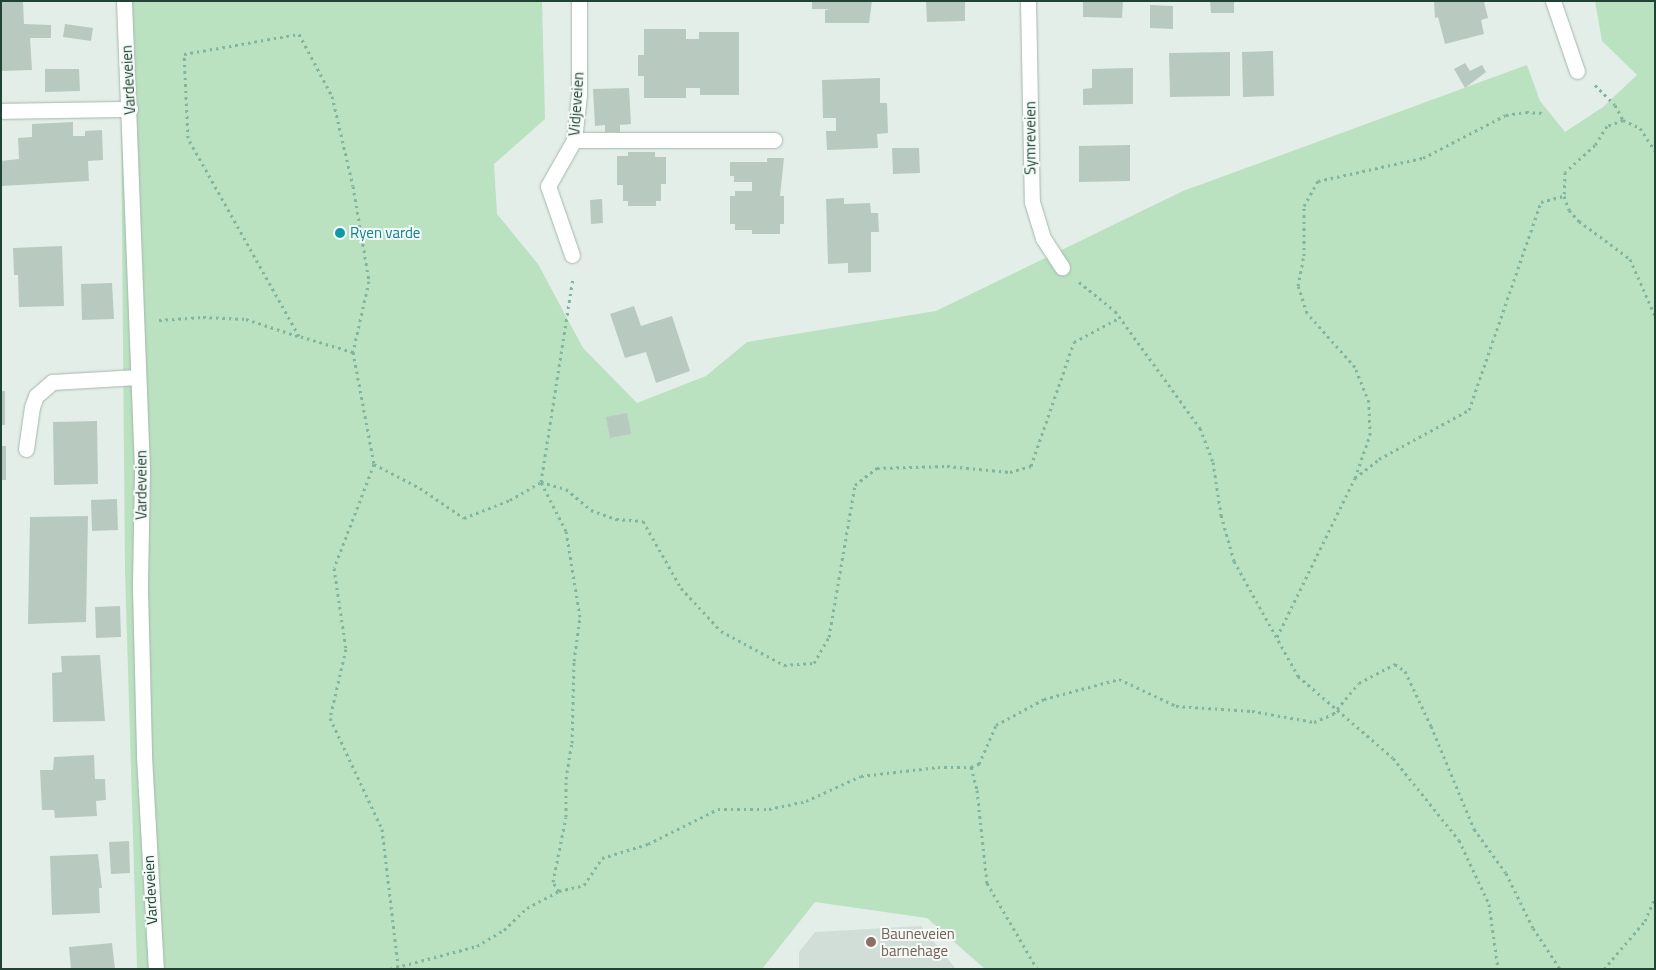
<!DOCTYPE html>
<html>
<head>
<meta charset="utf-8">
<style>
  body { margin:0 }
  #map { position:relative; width:1656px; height:970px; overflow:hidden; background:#e3eee8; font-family:"Titillium Web",sans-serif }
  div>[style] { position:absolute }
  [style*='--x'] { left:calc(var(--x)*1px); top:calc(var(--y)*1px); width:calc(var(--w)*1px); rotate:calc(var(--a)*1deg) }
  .built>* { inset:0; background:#d1ded7 }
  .green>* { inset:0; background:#bae1c0 }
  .building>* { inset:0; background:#b8cac0 }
  .path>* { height:3px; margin-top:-1.5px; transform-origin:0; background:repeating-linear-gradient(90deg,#81b59e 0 2.5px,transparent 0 6.5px) }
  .roads { filter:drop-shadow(0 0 1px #a5b7af) drop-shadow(0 0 1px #a5b7af) }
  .lane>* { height:15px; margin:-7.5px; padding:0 7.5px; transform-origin:7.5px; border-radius:7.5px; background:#fff }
  .street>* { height:15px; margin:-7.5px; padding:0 7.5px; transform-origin:7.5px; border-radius:7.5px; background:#fff }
  .dots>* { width:14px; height:14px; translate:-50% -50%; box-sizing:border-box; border:2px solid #f4faf7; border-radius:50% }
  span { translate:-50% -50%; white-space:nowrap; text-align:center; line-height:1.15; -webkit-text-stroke:4px #f4faf7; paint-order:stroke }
  .street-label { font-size:15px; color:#214235 }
  .culture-label { font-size:15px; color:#0d838f }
  .left { translate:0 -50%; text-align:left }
  .education-label { font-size:15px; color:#785e54 }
  .frame { position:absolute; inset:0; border:2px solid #214235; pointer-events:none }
</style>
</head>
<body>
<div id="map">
  <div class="built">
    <i style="clip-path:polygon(921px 926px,956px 969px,799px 969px,799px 952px,815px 932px)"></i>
  </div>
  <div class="green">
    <i style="clip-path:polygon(120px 1px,542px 1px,545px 119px,494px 164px,497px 214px,538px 264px,583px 348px,637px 403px,706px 376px,747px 342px,936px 311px,1183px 191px,1527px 65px,1540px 101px,1565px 132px,1603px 107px,1637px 75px,1602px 41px,1595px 1px,1655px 1px,1655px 969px,985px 969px,927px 918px,815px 902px,762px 969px,137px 969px,125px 570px)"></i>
  </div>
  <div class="building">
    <i style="clip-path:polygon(1px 1px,23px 2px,24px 24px,51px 25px,51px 38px,30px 38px,32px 70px,1px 71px)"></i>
    <i style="clip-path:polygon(812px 1px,872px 1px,869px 23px,825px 23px,825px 10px,830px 9px,812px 9px)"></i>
    <i style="clip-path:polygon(926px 1px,965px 1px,965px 21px,927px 22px)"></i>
    <i style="clip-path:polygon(1083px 1px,1123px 1px,1122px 18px,1083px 17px)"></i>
    <i style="clip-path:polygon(1210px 1px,1234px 1px,1234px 13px,1211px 13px)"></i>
    <i style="clip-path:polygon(1434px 1px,1484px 2px,1488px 18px,1481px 20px,1484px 34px,1445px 44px,1438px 17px,1435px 18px)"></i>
    <i style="clip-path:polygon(1150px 5px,1173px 6px,1173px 29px,1150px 28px)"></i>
    <i style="clip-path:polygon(65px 24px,93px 28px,91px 41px,63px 37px)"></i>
    <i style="clip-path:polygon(644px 29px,686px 29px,686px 39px,699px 39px,699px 32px,739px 32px,739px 95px,700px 95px,700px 88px,686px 88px,686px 98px,644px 98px,644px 76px,638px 76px,638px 55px,644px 55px)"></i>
    <i style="clip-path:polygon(1273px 51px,1274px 96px,1243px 97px,1242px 52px)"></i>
    <i style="clip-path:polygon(1230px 52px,1230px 96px,1170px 97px,1169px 53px)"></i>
    <i style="clip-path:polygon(1465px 63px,1470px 71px,1482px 65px,1486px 72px,1465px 88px,1454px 69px)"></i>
    <i style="clip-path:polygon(1133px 68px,1133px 104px,1083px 105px,1083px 89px,1092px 88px,1092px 69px)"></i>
    <i style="clip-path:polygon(45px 69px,79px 69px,80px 91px,45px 92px)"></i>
    <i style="clip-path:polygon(880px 78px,880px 103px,887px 103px,888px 133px,877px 134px,878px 148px,827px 150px,826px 131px,836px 131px,836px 118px,823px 118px,822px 80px)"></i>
    <i style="clip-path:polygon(629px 88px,631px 124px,620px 125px,620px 132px,605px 132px,605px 125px,595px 126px,593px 89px)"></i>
    <i style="clip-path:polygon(73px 122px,73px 136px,85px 136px,85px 131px,102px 130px,103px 160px,88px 161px,89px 181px,1px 186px,1px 161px,19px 159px,18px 138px,32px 137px,32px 124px)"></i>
    <i style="clip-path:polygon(1130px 145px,1130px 181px,1079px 182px,1079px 146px)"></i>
    <i style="clip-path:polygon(892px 148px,919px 148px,920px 173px,893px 174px)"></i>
    <i style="clip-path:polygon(628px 152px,655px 152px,655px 157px,666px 157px,666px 184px,661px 184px,661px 201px,656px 201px,656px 206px,628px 206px,628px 201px,623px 201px,623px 185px,617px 185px,617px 156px,628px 156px)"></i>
    <i style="clip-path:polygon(767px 158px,784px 158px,780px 196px,784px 196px,784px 224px,780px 224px,780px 234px,752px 234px,752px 230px,735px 230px,735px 224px,730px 224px,730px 196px,735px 196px,735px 191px,752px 191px,752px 182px,734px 182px,734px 176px,730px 176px,730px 162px,767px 162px)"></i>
    <i style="clip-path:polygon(844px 198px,844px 204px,870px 203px,871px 213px,878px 213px,879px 232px,871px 232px,871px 272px,848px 273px,848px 263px,828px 264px,826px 199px)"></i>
    <i style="clip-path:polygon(602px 199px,603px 223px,591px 224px,590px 200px)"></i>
    <i style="clip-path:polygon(62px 246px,64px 306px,19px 307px,18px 275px,14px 275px,13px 248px)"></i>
    <i style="clip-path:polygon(112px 283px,114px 319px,82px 320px,81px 284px)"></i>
    <i style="clip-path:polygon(634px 306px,641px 326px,672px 316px,690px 371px,656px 383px,646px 352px,625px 358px,610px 314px)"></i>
    <i style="clip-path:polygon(1px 391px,5px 391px,5px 425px,1px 425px)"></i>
    <i style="clip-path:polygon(627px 413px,631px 434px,610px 438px,606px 417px)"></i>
    <i style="clip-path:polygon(97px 421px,98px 484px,54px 485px,53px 422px)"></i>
    <i style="clip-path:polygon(1px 446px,6px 446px,6px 480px,1px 480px)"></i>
    <i style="clip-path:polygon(117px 499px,118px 530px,92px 531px,91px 500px)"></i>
    <i style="clip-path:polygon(88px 516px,86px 622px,28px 624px,30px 517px)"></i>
    <i style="clip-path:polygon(120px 606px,121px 637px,96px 638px,95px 607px)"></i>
    <i style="clip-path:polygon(100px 655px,105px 721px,53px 722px,52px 673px,62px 672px,61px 656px)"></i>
    <i style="clip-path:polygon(94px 755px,95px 779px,105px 779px,106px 800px,96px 801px,97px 816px,55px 818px,54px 810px,42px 810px,40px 770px,53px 770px,54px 757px)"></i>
    <i style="clip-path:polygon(129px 841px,130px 873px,111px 874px,109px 842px)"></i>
    <i style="clip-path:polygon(98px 854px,102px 888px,99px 888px,100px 913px,52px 915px,50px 856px)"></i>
    <i style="clip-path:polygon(112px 943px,115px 969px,71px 969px,69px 947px)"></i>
  </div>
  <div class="path">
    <i style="--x:1595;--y:85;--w:28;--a:45"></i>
    <i style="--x:1615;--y:105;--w:17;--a:62"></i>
    <i style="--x:1623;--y:120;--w:19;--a:25"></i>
    <i style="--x:1640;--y:128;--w:27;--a:57"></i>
    <i style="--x:1623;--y:120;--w:17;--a:159"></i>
    <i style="--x:1607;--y:126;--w:22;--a:122"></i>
    <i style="--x:1595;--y:145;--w:40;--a:138"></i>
    <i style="--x:1565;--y:172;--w:24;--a:92"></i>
    <i style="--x:1564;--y:196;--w:15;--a:70"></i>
    <i style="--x:1569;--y:210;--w:15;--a:48"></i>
    <i style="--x:1579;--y:221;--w:64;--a:36.7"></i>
    <i style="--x:1630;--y:259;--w:62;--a:66.3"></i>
    <i style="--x:1079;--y:282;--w:46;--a:38.9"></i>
    <i style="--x:1115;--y:311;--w:145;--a:54"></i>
    <i style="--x:1200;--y:428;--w:36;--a:69"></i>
    <i style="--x:1213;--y:462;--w:54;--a:81.4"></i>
    <i style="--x:1221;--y:515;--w:48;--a:74.2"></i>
    <i style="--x:1234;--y:561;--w:132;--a:60.9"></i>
    <i style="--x:1298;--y:676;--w:125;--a:40.8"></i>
    <i style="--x:1393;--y:758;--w:105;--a:51.2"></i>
    <i style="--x:1459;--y:840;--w:71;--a:64.9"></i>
    <i style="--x:1489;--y:904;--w:66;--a:82.1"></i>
    <i style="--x:159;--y:320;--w:44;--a:-3.9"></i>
    <i style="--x:203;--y:317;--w:43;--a:2.7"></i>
    <i style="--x:246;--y:319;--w:54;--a:18.4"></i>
    <i style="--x:353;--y:352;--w:56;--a:-163.5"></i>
    <i style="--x:299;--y:336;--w:227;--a:-119.3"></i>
    <i style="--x:188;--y:138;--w:84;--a:-92.7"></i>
    <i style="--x:184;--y:54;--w:117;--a:-9.9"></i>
    <i style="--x:299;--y:34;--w:70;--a:62"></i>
    <i style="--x:332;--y:96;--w:92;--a:76.9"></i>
    <i style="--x:353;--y:186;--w:96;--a:80.4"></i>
    <i style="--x:369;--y:281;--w:73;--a:102.7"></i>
    <i style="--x:353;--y:352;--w:114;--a:79.4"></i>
    <i style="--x:374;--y:464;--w:111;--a:111"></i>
    <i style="--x:334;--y:568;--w:82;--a:81.6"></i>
    <i style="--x:346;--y:649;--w:71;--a:103.1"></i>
    <i style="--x:330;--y:718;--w:123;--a:64.9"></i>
    <i style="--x:382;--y:829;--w:137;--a:83.3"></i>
    <i style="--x:374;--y:464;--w:52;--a:27.6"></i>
    <i style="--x:420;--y:488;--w:53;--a:34.3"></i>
    <i style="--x:464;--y:518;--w:49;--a:-21.4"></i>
    <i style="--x:510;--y:500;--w:36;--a:-30"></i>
    <i style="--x:541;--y:482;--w:26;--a:16"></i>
    <i style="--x:566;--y:489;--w:33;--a:40"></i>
    <i style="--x:591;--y:510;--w:27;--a:20"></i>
    <i style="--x:616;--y:519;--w:27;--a:4"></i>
    <i style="--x:643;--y:521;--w:77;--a:60.4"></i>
    <i style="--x:681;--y:588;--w:59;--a:47.1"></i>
    <i style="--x:721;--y:631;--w:72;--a:28.4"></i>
    <i style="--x:784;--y:665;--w:30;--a:-4"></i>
    <i style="--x:814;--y:663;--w:30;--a:-60"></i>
    <i style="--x:829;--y:637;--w:154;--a:-80.3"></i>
    <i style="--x:855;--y:485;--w:28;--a:-38"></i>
    <i style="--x:877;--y:468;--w:70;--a:-1.6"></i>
    <i style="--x:947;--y:466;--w:63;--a:5.4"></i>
    <i style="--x:1010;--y:472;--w:22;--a:-16"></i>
    <i style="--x:1031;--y:466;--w:131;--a:-70.9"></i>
    <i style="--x:1074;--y:342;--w:51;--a:-28.1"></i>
    <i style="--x:1355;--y:478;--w:31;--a:-38"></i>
    <i style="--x:1379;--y:459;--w:102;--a:-28.6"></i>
    <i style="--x:1469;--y:410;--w:220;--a:-70.9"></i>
    <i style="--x:1541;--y:202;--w:24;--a:-15"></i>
    <i style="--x:1277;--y:637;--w:177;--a:-63.9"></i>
    <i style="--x:1355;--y:478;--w:46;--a:-70.8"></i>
    <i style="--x:1370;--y:435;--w:33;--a:-92"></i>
    <i style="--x:1369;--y:402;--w:38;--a:-112"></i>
    <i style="--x:1355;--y:367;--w:72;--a:-131.6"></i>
    <i style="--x:1307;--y:313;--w:28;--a:-108"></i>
    <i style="--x:1298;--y:286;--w:31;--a:-79"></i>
    <i style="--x:1304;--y:256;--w:50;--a:-90"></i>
    <i style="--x:1304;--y:206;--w:29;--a:-61"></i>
    <i style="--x:1318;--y:181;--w:107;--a:-12.4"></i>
    <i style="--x:1423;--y:158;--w:93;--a:-27.4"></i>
    <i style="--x:1506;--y:115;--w:20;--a:-9"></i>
    <i style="--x:1526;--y:112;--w:18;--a:3"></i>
    <i style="--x:971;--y:767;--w:24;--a:75"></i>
    <i style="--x:977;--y:790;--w:94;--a:83.9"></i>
    <i style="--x:987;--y:883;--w:99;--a:59.8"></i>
    <i style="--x:559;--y:891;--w:11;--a:-124"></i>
    <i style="--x:553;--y:882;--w:66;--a:-78.7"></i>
    <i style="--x:566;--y:817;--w:38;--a:-90"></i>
    <i style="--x:566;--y:779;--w:36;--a:-81"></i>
    <i style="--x:572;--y:743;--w:82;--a:-88.6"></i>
    <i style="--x:574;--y:661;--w:44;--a:-82.2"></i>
    <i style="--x:580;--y:617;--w:87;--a:-99.2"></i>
    <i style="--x:566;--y:531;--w:55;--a:-117"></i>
    <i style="--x:541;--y:482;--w:206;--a:-81.1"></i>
    <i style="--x:390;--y:969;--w:90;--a:-14.8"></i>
    <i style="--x:477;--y:946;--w:31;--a:-31"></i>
    <i style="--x:504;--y:930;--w:32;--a:-44"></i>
    <i style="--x:527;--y:908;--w:36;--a:-28"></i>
    <i style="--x:559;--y:891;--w:26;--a:-13"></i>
    <i style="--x:584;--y:885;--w:32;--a:-56"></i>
    <i style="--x:602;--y:858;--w:48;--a:-16.9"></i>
    <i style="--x:648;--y:844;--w:78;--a:-26.6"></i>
    <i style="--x:718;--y:809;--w:51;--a:0"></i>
    <i style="--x:769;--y:809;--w:38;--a:-12"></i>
    <i style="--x:806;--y:801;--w:60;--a:-24.4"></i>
    <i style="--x:861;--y:776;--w:78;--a:-6.7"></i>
    <i style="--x:938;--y:767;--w:33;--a:0"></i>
    <i style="--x:971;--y:767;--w:9;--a:-21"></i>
    <i style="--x:979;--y:764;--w:43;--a:-66.4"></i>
    <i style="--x:996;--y:725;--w:55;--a:-28.4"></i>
    <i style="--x:1044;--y:699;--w:78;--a:-14.9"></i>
    <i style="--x:1119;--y:679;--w:63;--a:25.3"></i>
    <i style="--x:1176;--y:706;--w:76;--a:3.8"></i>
    <i style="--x:1252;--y:711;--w:63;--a:10.1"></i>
    <i style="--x:1314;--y:722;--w:21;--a:-23"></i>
    <i style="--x:1333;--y:714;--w:40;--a:-50"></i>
    <i style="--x:1359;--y:683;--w:41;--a:-27.8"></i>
    <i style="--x:1395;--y:664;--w:12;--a:35"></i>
    <i style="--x:1405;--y:671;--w:61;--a:64.7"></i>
    <i style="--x:1431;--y:726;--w:112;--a:67.3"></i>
    <i style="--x:1474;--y:829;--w:54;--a:54"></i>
    <i style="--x:1506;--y:873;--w:61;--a:63.9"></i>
    <i style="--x:1533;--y:928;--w:49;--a:56.6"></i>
    <i style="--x:1604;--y:969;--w:63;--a:-49.5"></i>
    <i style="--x:1645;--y:921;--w:26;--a:-67"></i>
  </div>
  <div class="roads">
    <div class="lane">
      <i style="--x:1;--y:111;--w:129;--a:-0.9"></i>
      <i style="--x:574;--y:140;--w:200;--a:0"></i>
      <i style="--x:26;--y:449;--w:42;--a:-81.9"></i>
      <i style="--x:32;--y:407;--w:12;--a:-70"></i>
      <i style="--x:36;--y:396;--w:21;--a:-41"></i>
      <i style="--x:52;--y:382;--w:86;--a:-3.3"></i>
    </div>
    <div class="street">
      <i style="--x:124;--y:1;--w:469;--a:87.8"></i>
      <i style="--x:142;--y:470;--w:118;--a:91"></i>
      <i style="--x:140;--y:588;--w:168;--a:88.6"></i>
      <i style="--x:144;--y:756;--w:213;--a:86.8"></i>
      <i style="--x:1028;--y:1;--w:201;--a:88.9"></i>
      <i style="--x:1032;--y:202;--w:38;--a:73"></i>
      <i style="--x:1043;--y:238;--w:35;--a:57"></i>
      <i style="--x:1553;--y:1;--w:74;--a:71.1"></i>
      <i style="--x:572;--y:255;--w:73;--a:-109.2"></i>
      <i style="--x:548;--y:186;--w:53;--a:-60.5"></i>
      <i style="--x:574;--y:140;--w:45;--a:-83.7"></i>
      <i style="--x:579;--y:95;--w:94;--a:-90"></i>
    </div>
  </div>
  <div class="dots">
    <i style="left:340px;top:233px;background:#0f9aa8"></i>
    <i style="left:871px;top:942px;background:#8d6e63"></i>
  </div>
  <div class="street-label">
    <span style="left:128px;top:80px;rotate:-93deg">Vardeveien</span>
    <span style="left:576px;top:104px;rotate:-86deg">Vidjeveien</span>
    <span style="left:1030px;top:138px;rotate:-90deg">Symreveien</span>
    <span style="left:141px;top:485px;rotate:-90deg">Vardeveien</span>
    <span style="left:150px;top:890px;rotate:-93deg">Vardeveien</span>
  </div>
  <div class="culture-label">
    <span class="left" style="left:350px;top:233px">Ryen varde</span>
  </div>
  <div class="education-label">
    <span class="left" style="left:881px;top:942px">Bauneveien<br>barnehage</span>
  </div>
  <div class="frame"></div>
</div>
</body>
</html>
